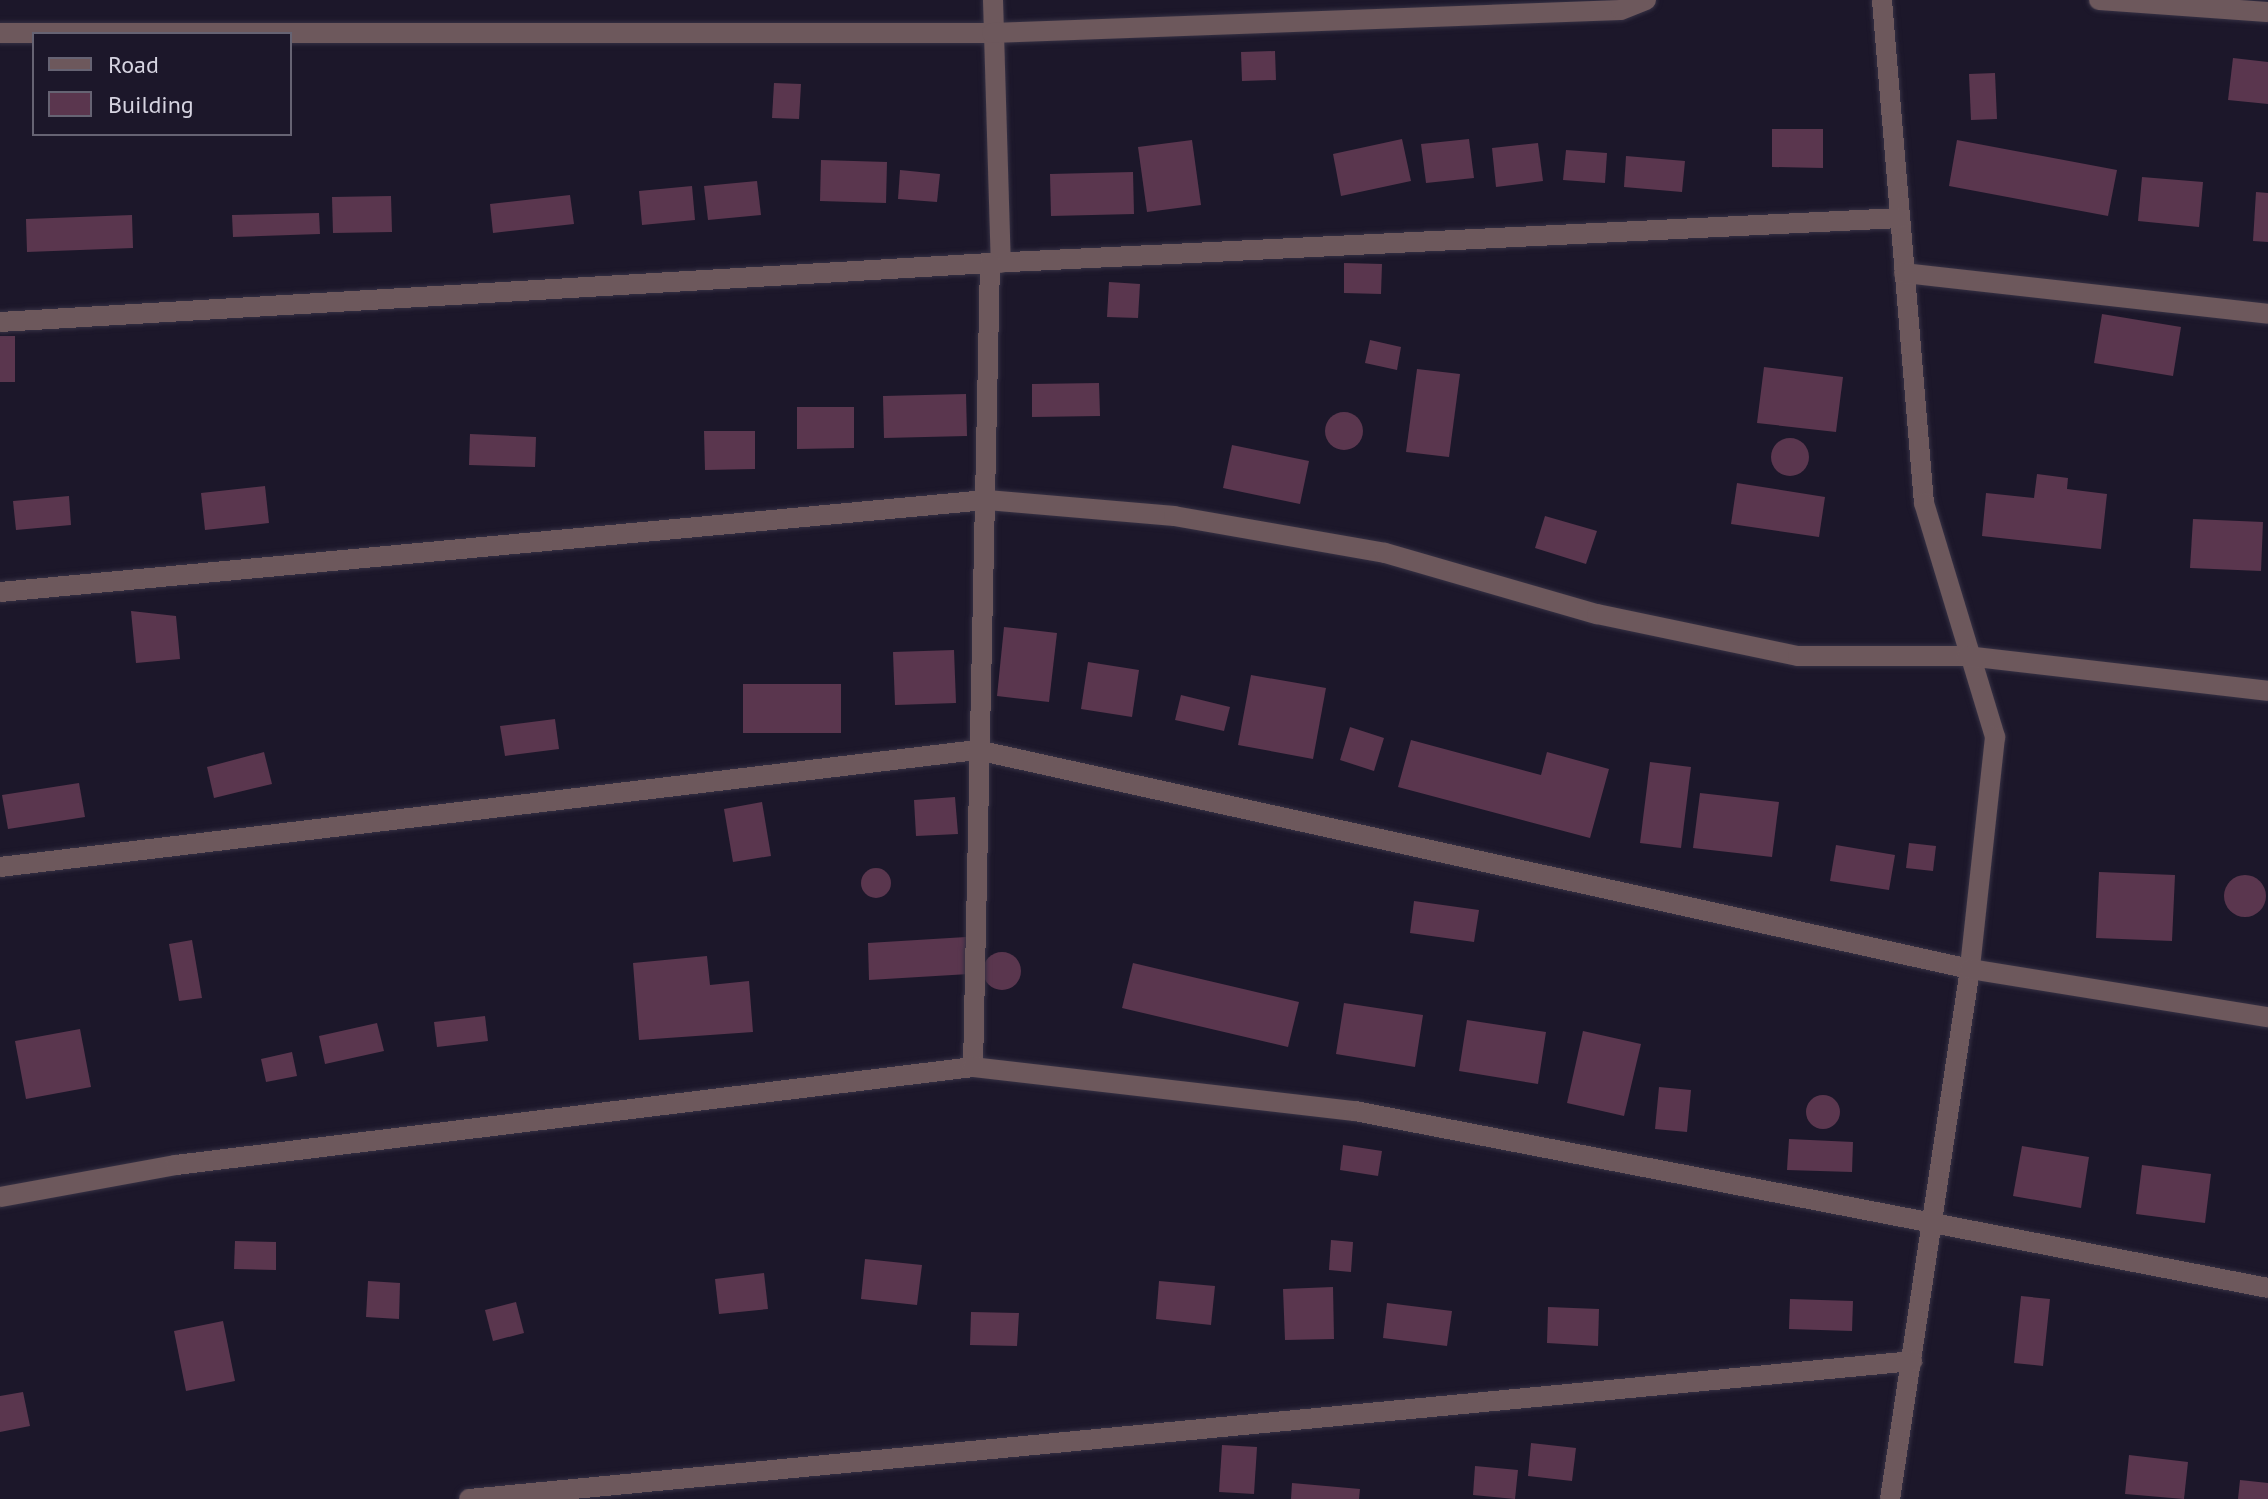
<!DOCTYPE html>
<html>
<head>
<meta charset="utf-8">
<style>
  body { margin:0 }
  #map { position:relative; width:2268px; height:1499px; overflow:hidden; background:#1c172a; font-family:"PT Sans",sans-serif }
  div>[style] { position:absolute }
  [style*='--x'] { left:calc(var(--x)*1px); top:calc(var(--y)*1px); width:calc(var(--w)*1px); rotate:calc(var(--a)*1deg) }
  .building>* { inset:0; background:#5a364e }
  .round { border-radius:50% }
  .roads { filter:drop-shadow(0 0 2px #363144) drop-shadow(0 0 2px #363144) }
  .minor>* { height:20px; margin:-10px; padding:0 10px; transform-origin:10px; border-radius:10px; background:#6d585c }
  span { translate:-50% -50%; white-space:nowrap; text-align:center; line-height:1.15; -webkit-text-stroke:8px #1c172a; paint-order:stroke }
  .legend { position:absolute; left:32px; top:32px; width:260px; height:104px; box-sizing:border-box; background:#1c172a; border:2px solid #666373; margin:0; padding:10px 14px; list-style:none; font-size:24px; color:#d6d4e1 }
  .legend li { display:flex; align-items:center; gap:16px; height:40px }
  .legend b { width:40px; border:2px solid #666373 }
</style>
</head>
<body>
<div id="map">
  <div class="building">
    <i style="clip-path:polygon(1275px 51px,1276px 80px,1242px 81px,1241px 52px)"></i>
    <i style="clip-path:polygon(2233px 58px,2268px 62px,2268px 104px,2228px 100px)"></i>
    <i style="clip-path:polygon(1995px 73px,1997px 119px,1971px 120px,1969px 74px)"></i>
    <i style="clip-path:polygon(774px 83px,801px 84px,799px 119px,772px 118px)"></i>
    <i style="clip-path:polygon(1772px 129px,1823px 129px,1823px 168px,1772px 167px)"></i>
    <i style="clip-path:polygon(1402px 139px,1411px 181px,1341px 196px,1333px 154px)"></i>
    <i style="clip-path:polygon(1469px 139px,1474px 178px,1426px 183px,1421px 144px)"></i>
    <i style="clip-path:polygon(1192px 140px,1201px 205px,1147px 212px,1138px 147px)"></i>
    <i style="clip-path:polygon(1957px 140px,2117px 170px,2108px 216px,1949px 186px)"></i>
    <i style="clip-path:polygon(1538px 143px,1543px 181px,1496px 187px,1492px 148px)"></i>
    <i style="clip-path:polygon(1566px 150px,1607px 153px,1605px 183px,1563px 180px)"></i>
    <i style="clip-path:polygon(1626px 156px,1685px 161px,1682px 192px,1624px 187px)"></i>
    <i style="clip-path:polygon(821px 160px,887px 162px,886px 203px,820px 201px)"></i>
    <i style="clip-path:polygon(900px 170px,940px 174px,937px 202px,898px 199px)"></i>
    <i style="clip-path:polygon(1133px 172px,1134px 214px,1051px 216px,1050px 174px)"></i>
    <i style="clip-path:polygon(2142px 177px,2203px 182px,2199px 227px,2138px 221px)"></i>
    <i style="clip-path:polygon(757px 181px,761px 215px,708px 220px,704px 186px)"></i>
    <i style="clip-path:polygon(692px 186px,695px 220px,642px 225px,639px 191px)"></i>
    <i style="clip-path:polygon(2256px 192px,2268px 193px,2268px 242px,2253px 241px)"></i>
    <i style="clip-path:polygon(570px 195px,574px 224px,493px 233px,490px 204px)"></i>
    <i style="clip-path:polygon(391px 196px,392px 232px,333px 233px,332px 197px)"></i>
    <i style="clip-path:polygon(319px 213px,320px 234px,233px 237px,232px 215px)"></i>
    <i style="clip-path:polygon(132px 215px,133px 248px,27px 252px,26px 219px)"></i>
    <i style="clip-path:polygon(1344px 263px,1382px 264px,1381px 294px,1344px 293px)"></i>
    <i style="clip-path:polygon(1109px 282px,1140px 284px,1138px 318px,1107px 317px)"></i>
    <i style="clip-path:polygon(2102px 314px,2181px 327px,2173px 376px,2094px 363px)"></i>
    <i style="clip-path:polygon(0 336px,15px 336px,15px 382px,0 382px)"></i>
    <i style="clip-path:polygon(1370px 340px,1401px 347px,1397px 370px,1365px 363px)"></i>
    <i style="clip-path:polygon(1764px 367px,1843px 377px,1836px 432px,1757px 423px)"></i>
    <i style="clip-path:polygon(1417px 369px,1460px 374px,1449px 457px,1406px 452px)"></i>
    <i style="clip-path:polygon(1099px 383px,1100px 416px,1032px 417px,1032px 384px)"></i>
    <i style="clip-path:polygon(966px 394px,967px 436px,884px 438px,883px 396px)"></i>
    <i style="clip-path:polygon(797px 407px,854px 407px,854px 448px,797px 449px)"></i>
    <i class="round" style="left:1325px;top:412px;width:38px;height:38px"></i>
    <i style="clip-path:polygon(704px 431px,755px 431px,755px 469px,705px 470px)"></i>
    <i style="clip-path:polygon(470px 434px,536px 437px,535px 467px,469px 465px)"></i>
    <i class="round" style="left:1771px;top:438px;width:38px;height:38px"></i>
    <i style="clip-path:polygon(1232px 445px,1309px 461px,1300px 504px,1223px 488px)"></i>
    <i style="clip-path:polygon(2037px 474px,2068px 478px,2067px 489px,2107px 494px,2101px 549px,1982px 536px,1986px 493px,2034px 498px)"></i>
    <i style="clip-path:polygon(1737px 483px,1825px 497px,1819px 537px,1731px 524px)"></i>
    <i style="clip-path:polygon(265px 486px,269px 523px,205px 530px,201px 493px)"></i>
    <i style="clip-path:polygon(69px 496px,71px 525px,16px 530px,13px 501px)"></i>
    <i style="clip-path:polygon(1545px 516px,1597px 531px,1586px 564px,1535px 548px)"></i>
    <i style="clip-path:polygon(2193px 519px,2263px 522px,2261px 571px,2190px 568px)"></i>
    <i style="clip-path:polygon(131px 611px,176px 616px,180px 659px,136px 663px)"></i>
    <i style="clip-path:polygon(1004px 627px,1057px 633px,1049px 702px,997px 696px)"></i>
    <i style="clip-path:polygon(954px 650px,956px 703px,895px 705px,893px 652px)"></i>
    <i style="clip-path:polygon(1088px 662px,1139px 670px,1132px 717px,1081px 709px)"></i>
    <i style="clip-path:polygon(1251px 675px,1326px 688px,1313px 759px,1238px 745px)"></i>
    <i style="clip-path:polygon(743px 684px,841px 684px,841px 733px,743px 733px)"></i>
    <i style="clip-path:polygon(1181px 695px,1230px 707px,1224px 731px,1175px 720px)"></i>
    <i style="clip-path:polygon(555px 719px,559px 749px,505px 756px,500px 726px)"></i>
    <i style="clip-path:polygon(1350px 727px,1384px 738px,1374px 771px,1340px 760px)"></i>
    <i style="clip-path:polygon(1411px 740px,1541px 775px,1547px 752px,1609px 769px,1590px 838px,1398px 787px)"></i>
    <i style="clip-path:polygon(264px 752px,272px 784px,214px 798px,207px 767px)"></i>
    <i style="clip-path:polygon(1650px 762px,1691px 767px,1681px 848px,1640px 843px)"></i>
    <i style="clip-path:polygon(79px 783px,85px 817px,8px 829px,2px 795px)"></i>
    <i style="clip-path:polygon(1700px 793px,1779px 802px,1772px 857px,1693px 848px)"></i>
    <i style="clip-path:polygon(955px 797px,958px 834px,916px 836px,914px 800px)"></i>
    <i style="clip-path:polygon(762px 802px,771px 856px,733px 862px,724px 809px)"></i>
    <i style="clip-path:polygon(1909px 843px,1936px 846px,1933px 871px,1906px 868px)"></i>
    <i style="clip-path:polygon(1836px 845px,1895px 855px,1889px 890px,1830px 881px)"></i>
    <i class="round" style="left:861px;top:868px;width:30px;height:30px"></i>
    <i style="clip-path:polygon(2099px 872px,2175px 875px,2172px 941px,2096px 938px)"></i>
    <i class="round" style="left:2224px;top:875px;width:42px;height:42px"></i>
    <i style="clip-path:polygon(1414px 901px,1479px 910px,1474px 942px,1410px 933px)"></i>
    <i style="clip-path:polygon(966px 937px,969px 974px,869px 980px,868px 943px)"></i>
    <i style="clip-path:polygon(192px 940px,202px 998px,179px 1001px,169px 944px)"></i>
    <i class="round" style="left:983px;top:952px;width:38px;height:38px"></i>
    <i style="clip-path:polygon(707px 956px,710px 985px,749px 981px,753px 1032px,639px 1040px,633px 963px)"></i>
    <i style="clip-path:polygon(1133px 963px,1299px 1002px,1288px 1047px,1122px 1008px)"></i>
    <i style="clip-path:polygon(1344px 1003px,1423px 1015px,1415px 1067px,1336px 1054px)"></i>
    <i style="clip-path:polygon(485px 1016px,488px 1041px,437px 1047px,434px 1022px)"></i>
    <i style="clip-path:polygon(1467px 1020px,1546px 1032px,1538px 1084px,1459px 1071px)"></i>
    <i style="clip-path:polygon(377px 1023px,384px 1051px,325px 1064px,319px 1036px)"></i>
    <i style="clip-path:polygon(80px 1029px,91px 1087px,26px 1099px,15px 1041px)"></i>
    <i style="clip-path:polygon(1583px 1031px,1641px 1044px,1624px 1116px,1567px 1103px)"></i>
    <i style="clip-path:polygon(292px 1052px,297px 1076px,266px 1082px,261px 1059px)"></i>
    <i style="clip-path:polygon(1659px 1087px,1691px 1090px,1687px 1132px,1655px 1129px)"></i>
    <i class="round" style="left:1806px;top:1095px;width:34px;height:34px"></i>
    <i style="clip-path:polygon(1789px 1139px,1853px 1142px,1852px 1172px,1787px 1170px)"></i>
    <i style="clip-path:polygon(1343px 1145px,1382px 1151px,1378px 1176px,1340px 1170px)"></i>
    <i style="clip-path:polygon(2022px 1146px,2089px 1157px,2081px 1208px,2013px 1196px)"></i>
    <i style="clip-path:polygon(2142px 1165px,2211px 1174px,2205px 1223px,2136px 1214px)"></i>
    <i style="clip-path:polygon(1331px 1240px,1353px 1242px,1351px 1272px,1329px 1270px)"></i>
    <i style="clip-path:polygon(235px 1241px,276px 1242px,276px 1270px,234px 1269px)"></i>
    <i style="clip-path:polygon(865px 1259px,922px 1265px,917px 1305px,861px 1299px)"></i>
    <i style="clip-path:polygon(764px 1273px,768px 1309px,719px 1314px,715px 1279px)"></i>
    <i style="clip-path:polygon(368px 1281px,400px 1283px,399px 1319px,366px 1317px)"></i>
    <i style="clip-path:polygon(1159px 1281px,1215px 1286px,1211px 1325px,1156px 1319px)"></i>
    <i style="clip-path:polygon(1333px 1287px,1334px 1339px,1285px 1340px,1283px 1289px)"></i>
    <i style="clip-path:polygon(2021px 1296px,2050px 1299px,2043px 1366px,2014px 1363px)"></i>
    <i style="clip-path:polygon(1790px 1299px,1853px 1301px,1852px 1331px,1789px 1329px)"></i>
    <i style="clip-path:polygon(516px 1302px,524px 1333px,493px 1341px,485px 1310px)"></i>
    <i style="clip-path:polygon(1387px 1303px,1452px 1311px,1447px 1346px,1383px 1338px)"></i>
    <i style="clip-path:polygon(1548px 1307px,1599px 1309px,1598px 1346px,1547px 1343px)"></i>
    <i style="clip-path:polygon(971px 1312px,1019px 1313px,1017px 1346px,970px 1345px)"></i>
    <i style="clip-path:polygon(223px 1321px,235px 1381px,186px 1391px,174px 1331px)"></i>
    <i style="clip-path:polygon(23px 1392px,30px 1426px,0 1432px,0 1396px)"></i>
    <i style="clip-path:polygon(1531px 1443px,1576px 1448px,1572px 1481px,1528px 1476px)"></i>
    <i style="clip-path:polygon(1222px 1445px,1257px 1447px,1254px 1494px,1219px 1492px)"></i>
    <i style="clip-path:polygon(2129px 1455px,2188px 1462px,2184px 1499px,2125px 1494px)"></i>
    <i style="clip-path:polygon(1475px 1466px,1518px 1470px,1515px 1499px,1473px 1495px)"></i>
    <i style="clip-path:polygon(2240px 1480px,2268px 1483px,2268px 1499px,2238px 1499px)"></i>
    <i style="clip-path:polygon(1292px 1483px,1360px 1489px,1359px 1499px,1291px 1499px)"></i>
  </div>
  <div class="roads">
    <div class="minor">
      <i style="--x:993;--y:0;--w:263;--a:88.3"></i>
      <i style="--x:1882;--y:0;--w:505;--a:85.23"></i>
      <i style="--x:1924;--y:503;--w:245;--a:73.1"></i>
      <i style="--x:1995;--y:737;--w:233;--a:96.2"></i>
      <i style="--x:1970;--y:969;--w:536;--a:98.58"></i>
      <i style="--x:2099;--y:0;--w:169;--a:4.1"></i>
      <i style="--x:0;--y:33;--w:992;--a:0"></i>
      <i style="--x:992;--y:33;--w:629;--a:-2.09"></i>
      <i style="--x:1621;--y:10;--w:27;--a:-22"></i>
      <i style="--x:1904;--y:273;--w:366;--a:6.4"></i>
      <i style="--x:0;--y:322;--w:992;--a:-3.41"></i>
      <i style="--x:990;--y:263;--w:910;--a:-2.83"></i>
      <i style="--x:0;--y:592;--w:991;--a:-5.33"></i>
      <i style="--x:987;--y:500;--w:188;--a:4.9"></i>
      <i style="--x:1174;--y:516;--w:214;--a:9.9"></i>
      <i style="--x:1385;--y:553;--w:221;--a:16.1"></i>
      <i style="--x:1597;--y:614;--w:205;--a:11.8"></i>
      <i style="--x:1798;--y:656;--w:169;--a:0"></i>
      <i style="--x:1967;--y:656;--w:303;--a:6.6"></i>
      <i style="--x:0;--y:867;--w:984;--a:-6.83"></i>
      <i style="--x:977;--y:750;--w:1017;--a:12.44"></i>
      <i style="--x:1970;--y:969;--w:302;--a:9.2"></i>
      <i style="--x:973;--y:1067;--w:804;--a:-88.79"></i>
      <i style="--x:0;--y:1197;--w:179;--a:-10.3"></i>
      <i style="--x:176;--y:1165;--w:803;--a:-7.01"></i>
      <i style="--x:973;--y:1067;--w:385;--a:6.6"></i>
      <i style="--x:1355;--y:1111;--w:930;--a:10.97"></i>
      <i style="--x:469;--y:1499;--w:1450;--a:-5.46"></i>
    </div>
  </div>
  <ul class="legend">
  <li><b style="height:10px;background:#6d585c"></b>Road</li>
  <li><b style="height:22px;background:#5a364e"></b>Building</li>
  </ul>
</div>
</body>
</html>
